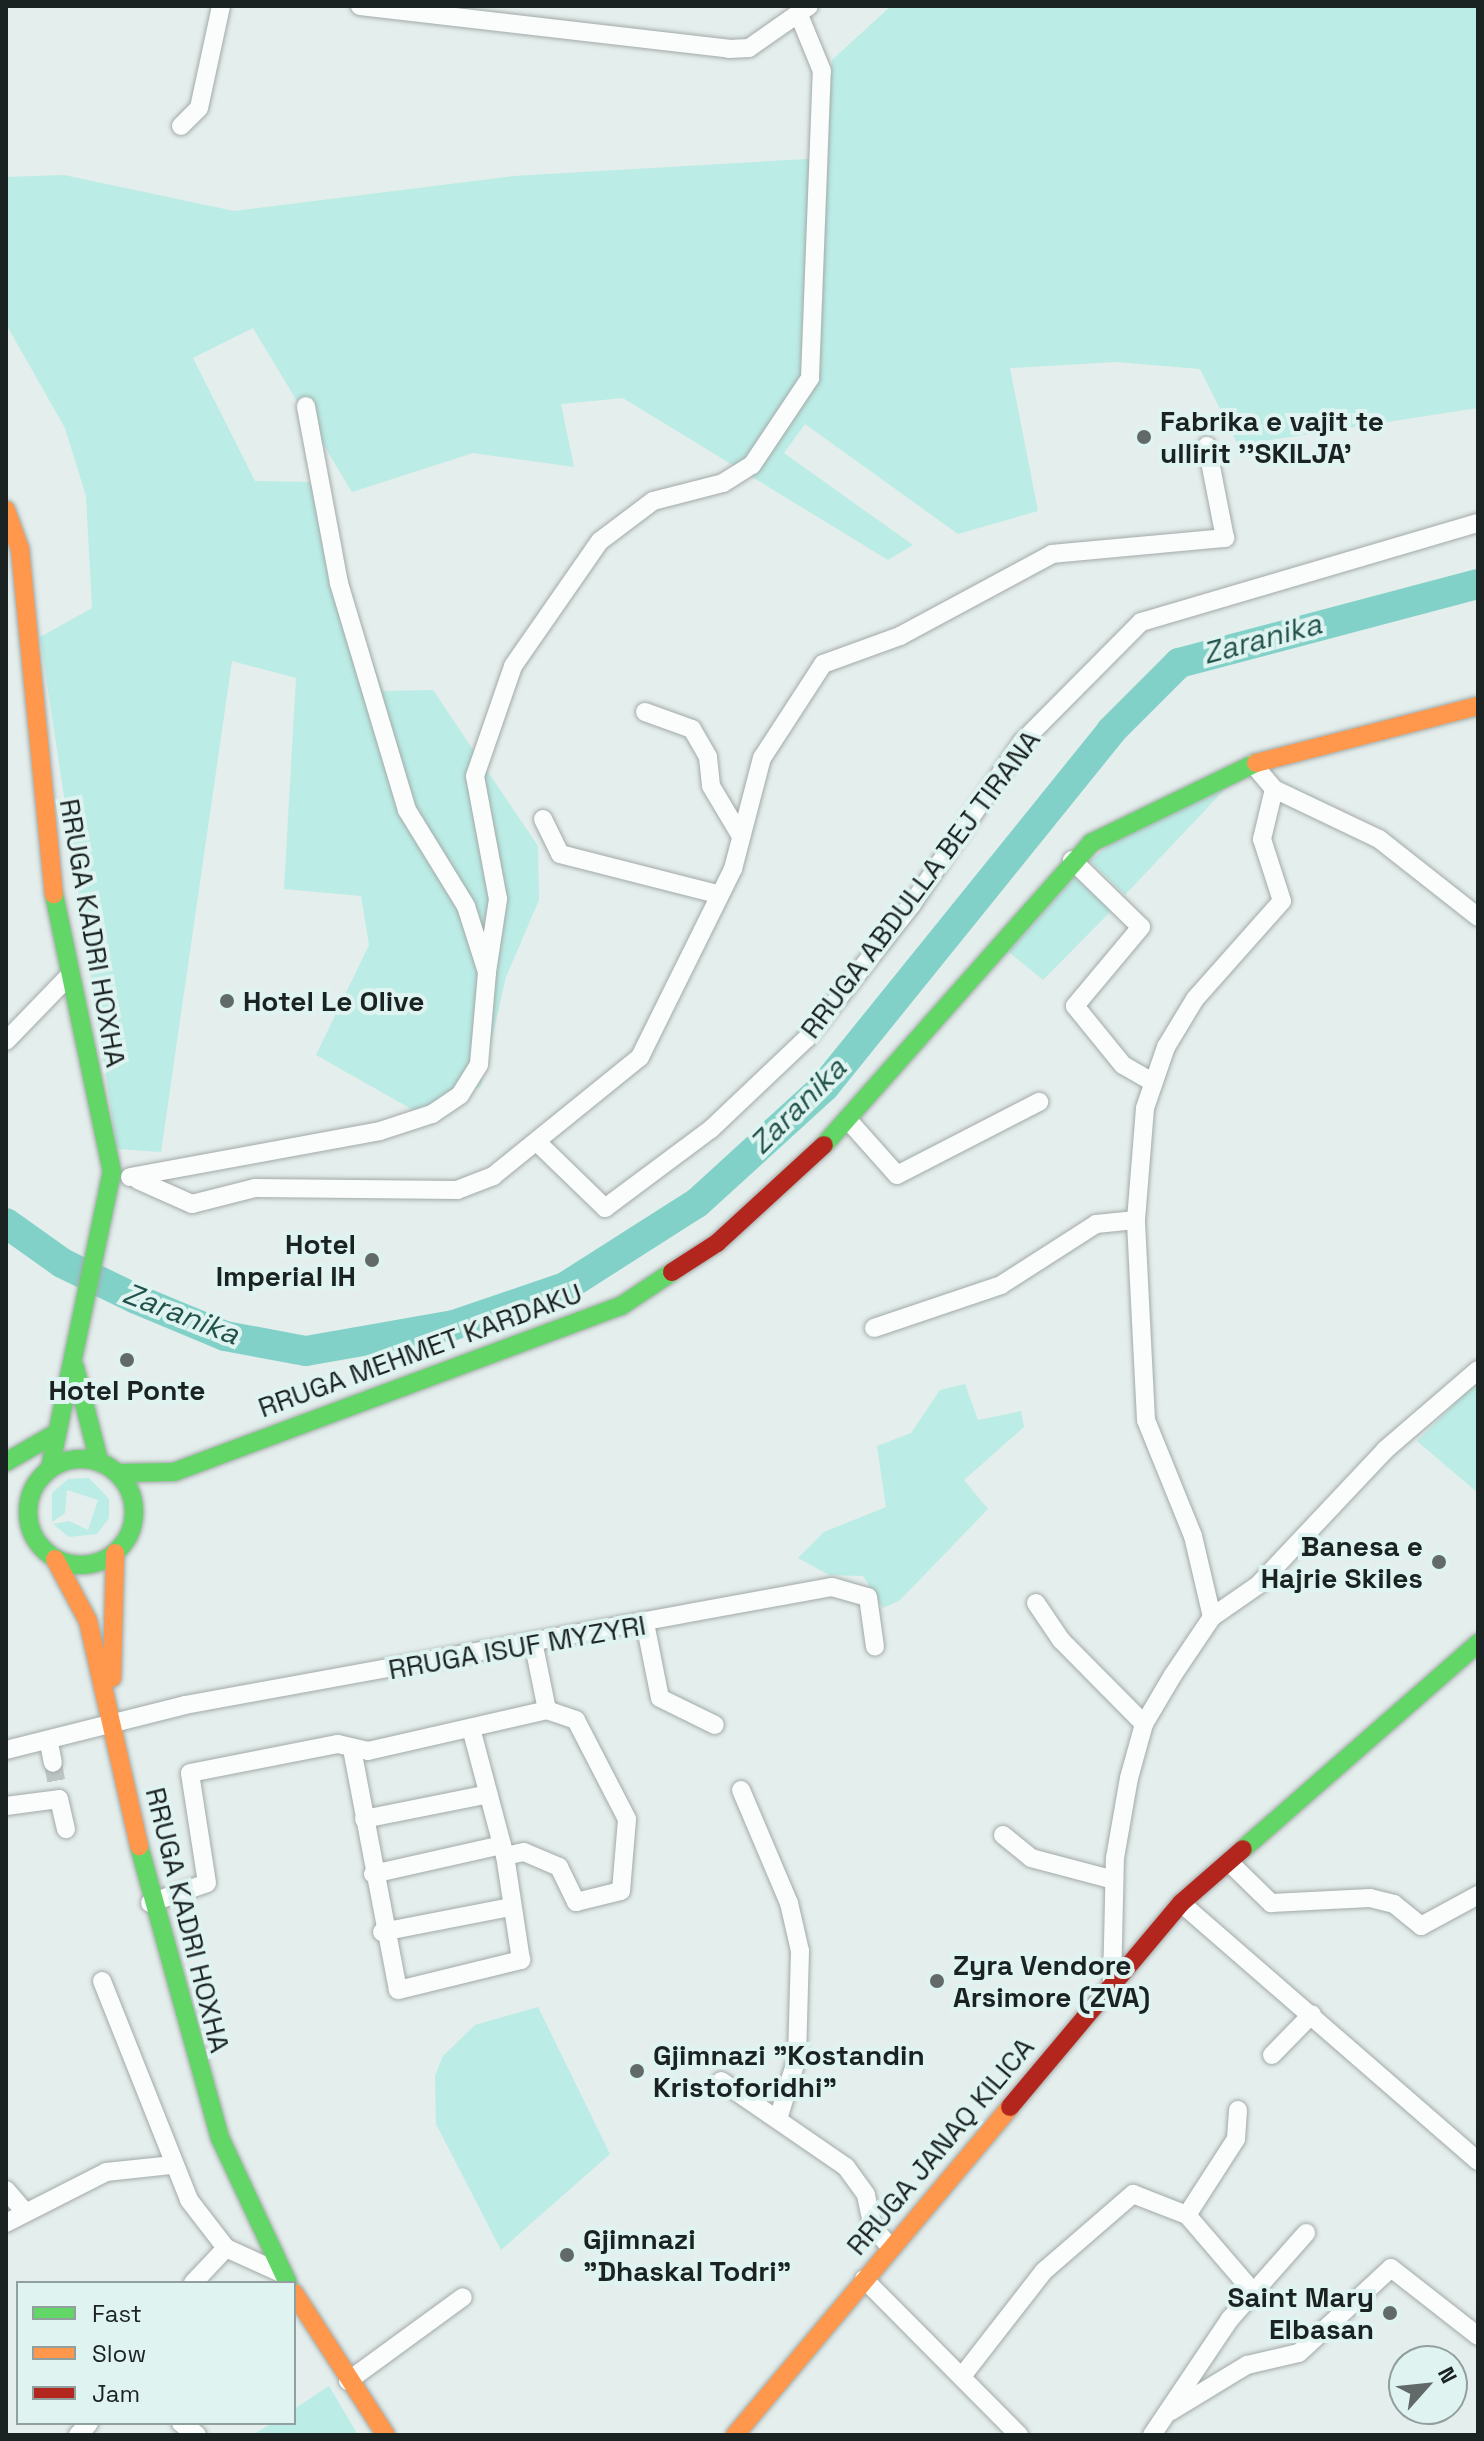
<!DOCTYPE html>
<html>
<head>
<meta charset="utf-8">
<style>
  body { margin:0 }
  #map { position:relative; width:1484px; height:2441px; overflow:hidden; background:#e4eeec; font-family:"Space Grotesk",sans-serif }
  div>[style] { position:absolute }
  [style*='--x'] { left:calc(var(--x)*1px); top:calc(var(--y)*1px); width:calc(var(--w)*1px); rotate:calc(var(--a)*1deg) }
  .green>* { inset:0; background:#bbece5 }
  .river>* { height:30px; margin:-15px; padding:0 15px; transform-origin:15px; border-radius:15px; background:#82d1c8 }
  .street-tunnel>* { height:18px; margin-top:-9px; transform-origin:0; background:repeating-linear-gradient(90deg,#bcc5c4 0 18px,transparent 0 27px) }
  .roads { filter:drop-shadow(0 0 2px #a2aaa8) drop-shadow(0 0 2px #a2aaa8) }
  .street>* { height:18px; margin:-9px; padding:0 9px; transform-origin:9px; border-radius:9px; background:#fbfcfc }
  .fast>* { height:18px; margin:-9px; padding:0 9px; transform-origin:9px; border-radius:9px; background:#63d668 }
  .fast>.ring { margin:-9px; padding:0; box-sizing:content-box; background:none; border:18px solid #63d668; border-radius:50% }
  .slow>* { height:18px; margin:-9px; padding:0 9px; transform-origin:9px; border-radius:9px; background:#ff974d }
  .jam>* { height:18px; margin:-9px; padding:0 9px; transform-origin:9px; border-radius:9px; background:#b3261e }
  .dots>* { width:22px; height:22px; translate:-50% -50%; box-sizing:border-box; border:4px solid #dff3f0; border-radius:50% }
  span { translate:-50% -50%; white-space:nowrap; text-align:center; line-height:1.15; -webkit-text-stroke:8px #dff3f0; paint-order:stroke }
  .poi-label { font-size:28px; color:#1b2322; font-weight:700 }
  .left { translate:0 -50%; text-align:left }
  .right { translate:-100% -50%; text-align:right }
  .street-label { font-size:28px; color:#1b2322 }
  .water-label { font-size:30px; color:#21514b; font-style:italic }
  .frame { position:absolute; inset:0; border:8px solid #1b2322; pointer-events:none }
  .legend { position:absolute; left:16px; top:2281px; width:280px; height:144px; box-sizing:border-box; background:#dff3f0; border:2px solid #91a09e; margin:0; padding:10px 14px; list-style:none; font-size:24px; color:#1b2322 }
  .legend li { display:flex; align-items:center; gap:16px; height:40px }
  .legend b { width:40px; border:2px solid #91a09e }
  .north { position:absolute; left:1388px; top:2345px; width:80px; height:80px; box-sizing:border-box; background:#dff3f0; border:2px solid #91a09e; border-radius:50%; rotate:63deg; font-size:22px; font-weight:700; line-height:32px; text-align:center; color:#1b2322 }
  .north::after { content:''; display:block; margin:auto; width:28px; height:36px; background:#616a69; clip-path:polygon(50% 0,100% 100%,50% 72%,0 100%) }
</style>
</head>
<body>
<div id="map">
  <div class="green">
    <i style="clip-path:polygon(891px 6px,1478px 6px,1478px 408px,1238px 445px,1200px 369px,1116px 362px,1010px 368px,1038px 511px,958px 534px,805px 424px,784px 453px,913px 545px,888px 560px,623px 398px,561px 404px,574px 467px,473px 453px,352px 492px,253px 328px,193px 358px,255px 481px,310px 482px,383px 691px,433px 690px,538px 846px,539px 900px,506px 977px,481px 1086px,422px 1115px,316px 1055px,369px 945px,361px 896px,284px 889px,296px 678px,232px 661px,161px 1152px,117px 1149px,40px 637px,92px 608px,86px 496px,65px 428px,6px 324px,6px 177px,64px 175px,234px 211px,514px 176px,824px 158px,832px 60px)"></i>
    <i style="clip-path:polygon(1225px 789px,1125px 895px,1090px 861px,1112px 843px)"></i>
    <i style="clip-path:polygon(1075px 877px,1111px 911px,1043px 980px,1009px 952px)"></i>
    <i style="clip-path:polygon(1478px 1381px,1478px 1493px,1417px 1441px)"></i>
    <i style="clip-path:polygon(965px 1384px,978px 1420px,1021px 1411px,1024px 1427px,964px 1480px,988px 1509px,900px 1600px,883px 1608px,863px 1576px,829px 1575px,798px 1558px,824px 1532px,886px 1507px,877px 1446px,911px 1433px,940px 1390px)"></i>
    <i style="clip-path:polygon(89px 1478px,109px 1499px,109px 1518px,97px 1534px,69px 1537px,53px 1524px,69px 1521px,88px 1530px,98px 1500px,67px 1490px,65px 1513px,52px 1522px,52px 1493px,68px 1479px)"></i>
    <i style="clip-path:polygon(538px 2007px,610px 2154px,501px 2250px,436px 2124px,435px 2076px,443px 2056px,475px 2025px)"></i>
    <i style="clip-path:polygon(329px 2386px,358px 2435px,253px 2435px,272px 2423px,294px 2423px,294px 2409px)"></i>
  </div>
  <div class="river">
    <i style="--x:6;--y:1223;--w:69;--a:35.5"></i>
    <i style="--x:62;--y:1263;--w:82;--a:25.9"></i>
    <i style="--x:136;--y:1299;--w:96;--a:22.6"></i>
    <i style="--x:225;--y:1336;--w:82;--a:10.5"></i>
    <i style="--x:306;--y:1351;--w:150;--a:-10"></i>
    <i style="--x:454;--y:1325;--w:117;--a:-18.9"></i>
    <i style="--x:565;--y:1287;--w:156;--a:-32.5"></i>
    <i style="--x:697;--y:1203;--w:173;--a:-42.4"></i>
    <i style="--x:825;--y:1086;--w:456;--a:-51.1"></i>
    <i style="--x:1111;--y:731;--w:96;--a:-45"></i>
    <i style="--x:1179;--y:663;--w:309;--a:-14.8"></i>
  </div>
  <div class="street-tunnel">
    <i style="--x:53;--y:1763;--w:23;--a:80"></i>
  </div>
  <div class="roads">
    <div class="street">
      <i style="--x:360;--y:6;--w:371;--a:6.6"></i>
      <i style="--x:729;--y:49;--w:20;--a:-3"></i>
      <i style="--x:749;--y:48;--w:73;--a:-35"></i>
      <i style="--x:181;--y:126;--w:25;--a:-45"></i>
      <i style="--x:199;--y:108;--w:104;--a:-77.8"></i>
      <i style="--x:645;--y:712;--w:50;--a:19.9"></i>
      <i style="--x:692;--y:729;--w:32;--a:60"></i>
      <i style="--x:708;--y:757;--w:29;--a:84"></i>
      <i style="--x:711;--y:786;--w:55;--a:59.2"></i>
      <i style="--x:1253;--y:764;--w:33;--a:50"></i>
      <i style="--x:1274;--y:789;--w:116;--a:25.5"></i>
      <i style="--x:1379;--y:839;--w:126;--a:38.2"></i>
      <i style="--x:543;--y:819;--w:39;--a:64"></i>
      <i style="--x:560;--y:854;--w:162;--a:14.3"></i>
      <i style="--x:1072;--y:860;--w:96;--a:44.2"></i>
      <i style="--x:1141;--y:927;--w:103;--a:129.9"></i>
      <i style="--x:1075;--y:1006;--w:76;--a:50.9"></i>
      <i style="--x:1123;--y:1065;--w:32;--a:30"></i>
      <i style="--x:487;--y:972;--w:74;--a:-81.4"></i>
      <i style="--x:498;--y:899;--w:125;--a:-100.6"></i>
      <i style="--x:475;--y:776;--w:116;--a:-70.9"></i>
      <i style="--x:513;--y:666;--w:152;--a:-55.2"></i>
      <i style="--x:600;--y:541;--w:66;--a:-37"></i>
      <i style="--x:653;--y:501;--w:72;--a:-14.4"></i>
      <i style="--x:723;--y:483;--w:34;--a:-32"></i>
      <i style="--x:752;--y:465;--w:105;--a:-56.3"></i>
      <i style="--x:810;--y:378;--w:307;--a:-87.8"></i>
      <i style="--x:822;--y:71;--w:61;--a:-112.3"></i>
      <i style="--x:6;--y:1041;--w:88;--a:-45.9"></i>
      <i style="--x:849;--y:1121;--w:72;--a:48.4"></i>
      <i style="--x:897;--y:1175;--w:160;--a:-27.2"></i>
      <i style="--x:537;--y:1142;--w:95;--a:44.1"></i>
      <i style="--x:605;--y:1208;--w:132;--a:-36.7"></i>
      <i style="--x:711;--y:1129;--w:132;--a:-43.5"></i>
      <i style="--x:807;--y:1038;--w:170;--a:-51.9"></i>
      <i style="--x:912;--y:904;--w:196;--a:-55.8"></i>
      <i style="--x:1022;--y:742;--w:169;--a:-45.2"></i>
      <i style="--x:1141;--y:622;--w:351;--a:-16.4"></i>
      <i style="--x:130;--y:1177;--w:254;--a:-10.4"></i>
      <i style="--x:380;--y:1131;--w:55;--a:-18.1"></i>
      <i style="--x:432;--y:1114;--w:34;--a:-34"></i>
      <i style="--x:460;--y:1095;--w:36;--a:-58"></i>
      <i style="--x:479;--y:1064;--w:92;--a:-85"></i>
      <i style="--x:487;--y:972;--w:69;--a:-107.7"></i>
      <i style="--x:466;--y:906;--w:113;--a:-121.6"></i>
      <i style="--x:407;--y:810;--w:237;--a:-106.7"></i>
      <i style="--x:339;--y:583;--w:180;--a:-100.6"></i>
      <i style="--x:138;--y:1180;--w:59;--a:24"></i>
      <i style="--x:192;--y:1204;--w:65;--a:-14.3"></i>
      <i style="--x:255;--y:1188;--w:202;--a:0.6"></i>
      <i style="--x:457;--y:1190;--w:39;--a:-21"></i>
      <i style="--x:493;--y:1176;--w:189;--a:-39"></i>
      <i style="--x:640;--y:1057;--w:210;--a:-63.7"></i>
      <i style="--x:733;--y:869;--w:115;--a:-75.4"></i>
      <i style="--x:762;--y:758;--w:112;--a:-57"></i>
      <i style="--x:823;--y:664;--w:82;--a:-20"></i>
      <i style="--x:900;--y:636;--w:173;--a:-28.3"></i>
      <i style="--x:1052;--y:554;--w:174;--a:-5.3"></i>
      <i style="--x:1225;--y:538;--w:94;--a:-101.1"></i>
      <i style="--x:874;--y:1328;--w:134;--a:-18.7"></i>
      <i style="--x:1001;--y:1285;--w:113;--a:-32.7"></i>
      <i style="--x:1096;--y:1224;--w:40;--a:-5.7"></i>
      <i style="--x:1036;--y:1603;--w:45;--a:56"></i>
      <i style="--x:1061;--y:1640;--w:118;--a:45.3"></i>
      <i style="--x:1212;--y:1617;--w:83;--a:-103.2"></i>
      <i style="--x:1193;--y:1536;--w:125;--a:-112.1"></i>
      <i style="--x:1146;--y:1420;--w:200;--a:-92.9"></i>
      <i style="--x:1136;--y:1220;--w:112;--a:-85.4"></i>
      <i style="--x:1145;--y:1108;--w:65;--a:-71"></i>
      <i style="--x:1166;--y:1047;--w:56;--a:-58.9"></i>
      <i style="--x:1195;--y:999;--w:131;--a:-48.4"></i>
      <i style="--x:1282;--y:901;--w:65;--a:-107.9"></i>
      <i style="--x:1262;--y:839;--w:51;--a:-76.5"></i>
      <i style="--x:645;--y:1623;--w:76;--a:78.7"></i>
      <i style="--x:660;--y:1698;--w:61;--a:26.1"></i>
      <i style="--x:49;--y:1743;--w:20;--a:79"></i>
      <i style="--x:352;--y:1749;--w:245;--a:79.2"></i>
      <i style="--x:398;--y:1990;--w:127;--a:-13.7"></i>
      <i style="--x:521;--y:1960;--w:105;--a:-98.7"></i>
      <i style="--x:505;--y:1856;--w:128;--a:-104.9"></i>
      <i style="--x:6;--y:1750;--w:185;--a:-14.1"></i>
      <i style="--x:185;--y:1705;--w:658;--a:-10.34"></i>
      <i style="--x:832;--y:1587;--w:37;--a:16"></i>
      <i style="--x:868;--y:1597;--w:50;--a:82"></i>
      <i style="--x:741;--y:1790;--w:123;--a:67"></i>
      <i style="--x:789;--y:1903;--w:49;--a:77.1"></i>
      <i style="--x:800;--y:1951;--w:107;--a:91.6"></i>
      <i style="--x:797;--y:2058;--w:64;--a:107.3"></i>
      <i style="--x:6;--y:1806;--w:53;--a:-7.5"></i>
      <i style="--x:59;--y:1799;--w:31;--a:77"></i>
      <i style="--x:364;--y:1819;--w:127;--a:-11.3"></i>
      <i style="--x:1003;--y:1835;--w:36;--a:39"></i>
      <i style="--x:1031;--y:1858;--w:86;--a:14.8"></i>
      <i style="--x:505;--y:1856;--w:19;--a:-12"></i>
      <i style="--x:524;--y:1852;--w:38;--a:23"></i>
      <i style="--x:559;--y:1867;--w:39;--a:64"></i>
      <i style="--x:576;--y:1902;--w:46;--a:-13.7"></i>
      <i style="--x:621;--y:1891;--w:72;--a:-85.2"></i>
      <i style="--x:627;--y:1819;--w:111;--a:-117.3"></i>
      <i style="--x:576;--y:1720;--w:31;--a:-161"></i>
      <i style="--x:1229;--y:1862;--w:59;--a:44.3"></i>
      <i style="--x:1271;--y:1903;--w:99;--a:-2.9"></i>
      <i style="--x:1370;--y:1898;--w:25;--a:14"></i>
      <i style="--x:1394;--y:1904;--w:35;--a:39"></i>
      <i style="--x:1421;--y:1926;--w:65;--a:-28.5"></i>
      <i style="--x:373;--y:1874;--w:132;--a:-12.7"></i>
      <i style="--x:150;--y:1903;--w:60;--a:-19.3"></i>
      <i style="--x:207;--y:1883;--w:111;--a:-98.8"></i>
      <i style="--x:190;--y:1773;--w:151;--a:-11.1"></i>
      <i style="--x:338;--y:1744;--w:31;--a:13"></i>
      <i style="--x:368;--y:1751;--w:184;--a:-12.9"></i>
      <i style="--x:547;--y:1710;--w:65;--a:-101.5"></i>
      <i style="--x:1181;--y:1903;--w:393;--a:41"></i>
      <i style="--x:382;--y:1932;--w:131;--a:-11"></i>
      <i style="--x:102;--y:1981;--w:236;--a:68.3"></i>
      <i style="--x:189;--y:2200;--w:61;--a:52.4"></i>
      <i style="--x:226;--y:2248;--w:63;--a:24.5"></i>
      <i style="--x:1112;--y:1987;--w:129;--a:-88.7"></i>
      <i style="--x:1115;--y:1858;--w:81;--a:-80.1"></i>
      <i style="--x:1129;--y:1778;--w:56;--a:-74.5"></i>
      <i style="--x:1144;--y:1724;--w:57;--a:-59.4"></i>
      <i style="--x:1173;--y:1675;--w:70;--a:-56.1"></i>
      <i style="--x:1212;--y:1617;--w:56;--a:-34.8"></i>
      <i style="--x:1258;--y:1585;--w:185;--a:-46.7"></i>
      <i style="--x:1385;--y:1450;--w:123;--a:-40.7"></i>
      <i style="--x:1272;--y:2055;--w:57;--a:-45.7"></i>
      <i style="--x:721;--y:2081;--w:152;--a:34.5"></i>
      <i style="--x:846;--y:2167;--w:34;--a:54"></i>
      <i style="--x:866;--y:2195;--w:34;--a:78"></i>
      <i style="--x:873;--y:2228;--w:26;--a:47"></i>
      <i style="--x:6;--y:2190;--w:28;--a:49"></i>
      <i style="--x:1187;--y:2215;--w:104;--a:49.3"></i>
      <i style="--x:6;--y:2223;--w:112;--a:-27"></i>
      <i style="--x:106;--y:2172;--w:65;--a:-6.1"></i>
      <i style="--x:864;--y:2279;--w:220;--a:45.2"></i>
      <i style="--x:193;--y:2283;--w:48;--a:-46.7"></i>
      <i style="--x:963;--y:2375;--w:132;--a:-52.1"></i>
      <i style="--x:1044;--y:2271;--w:118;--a:-40.9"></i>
      <i style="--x:1133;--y:2194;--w:58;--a:21.3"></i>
      <i style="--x:1187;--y:2215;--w:90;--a:-57.2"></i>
      <i style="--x:1236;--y:2139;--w:29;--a:-86"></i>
      <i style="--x:348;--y:2381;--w:142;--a:-36.1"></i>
      <i style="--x:1171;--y:2411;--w:89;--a:-31.2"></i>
      <i style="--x:1247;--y:2365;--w:53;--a:-13"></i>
      <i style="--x:1299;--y:2353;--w:125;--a:-42.7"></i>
      <i style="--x:1391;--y:2268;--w:110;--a:38"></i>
      <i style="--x:181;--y:2423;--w:20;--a:37"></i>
      <i style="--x:78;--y:2435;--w:16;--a:-47"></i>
      <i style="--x:1152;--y:2435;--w:140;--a:-56.1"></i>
      <i style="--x:1230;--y:2319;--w:115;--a:-48.5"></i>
    </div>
    <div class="fast">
      <i style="--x:824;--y:1145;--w:403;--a:-48.5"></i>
      <i style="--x:1091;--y:843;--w:183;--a:-25.9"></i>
      <i style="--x:75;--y:1368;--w:96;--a:75.5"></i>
      <i class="ring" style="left:28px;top:1459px;width:88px;height:88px"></i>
      <i style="--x:6;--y:1462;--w:54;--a:-29.9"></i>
      <i style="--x:50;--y:1468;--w:302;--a:-78.2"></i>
      <i style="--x:112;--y:1172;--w:284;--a:-101.8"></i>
      <i style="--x:118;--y:1473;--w:56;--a:-1"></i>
      <i style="--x:174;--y:1472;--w:477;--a:-20.4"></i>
      <i style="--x:621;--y:1306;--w:61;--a:-33.7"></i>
      <i style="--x:139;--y:1846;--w:303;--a:74.5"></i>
      <i style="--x:220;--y:2138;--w:160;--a:64.9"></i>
      <i style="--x:1243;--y:1849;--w:313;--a:-41.2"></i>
    </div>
    <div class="slow">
      <i style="--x:6;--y:510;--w:41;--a:70.3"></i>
      <i style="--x:20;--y:549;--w:347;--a:84.4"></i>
      <i style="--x:1256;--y:763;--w:229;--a:-14.4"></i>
      <i style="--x:55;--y:1559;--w:70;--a:62"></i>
      <i style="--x:88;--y:1621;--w:231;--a:77.2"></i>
      <i style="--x:112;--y:1678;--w:125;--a:-88.6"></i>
      <i style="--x:294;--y:2293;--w:169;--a:57.1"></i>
      <i style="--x:735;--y:2435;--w:428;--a:-50"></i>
    </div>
    <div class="jam">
      <i style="--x:672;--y:1272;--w:54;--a:-32.8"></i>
      <i style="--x:717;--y:1243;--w:145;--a:-42.5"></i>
      <i style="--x:1010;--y:2107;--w:266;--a:-50"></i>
      <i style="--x:1181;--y:1903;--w:82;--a:-41.1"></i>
    </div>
  </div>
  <div class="dots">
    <i style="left:1144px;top:437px;background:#616a69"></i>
    <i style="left:227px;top:1001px;background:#616a69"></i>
    <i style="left:372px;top:1260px;background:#616a69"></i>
    <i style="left:127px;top:1360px;background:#616a69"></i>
    <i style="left:1439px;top:1562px;background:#616a69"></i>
    <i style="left:937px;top:1981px;background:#616a69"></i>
    <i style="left:637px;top:2071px;background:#616a69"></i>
    <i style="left:567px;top:2255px;background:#616a69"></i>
    <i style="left:1390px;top:2313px;background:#616a69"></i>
  </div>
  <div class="poi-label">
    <span class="left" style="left:1160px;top:437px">Fabrika e vajit te<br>ullirit ''SKILJA'</span>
    <span class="left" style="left:243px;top:1001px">Hotel Le Olive</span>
    <span class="right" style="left:356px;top:1260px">Hotel<br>Imperial IH</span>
    <span style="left:127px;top:1390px">Hotel Ponte</span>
    <span class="right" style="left:1423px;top:1562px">Banesa e<br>Hajrie Skiles</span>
    <span class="left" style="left:953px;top:1981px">Zyra Vendore<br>Arsimore (ZVA)</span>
    <span class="left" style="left:653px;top:2071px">Gjimnazi "Kostandin<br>Kristoforidhi"</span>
    <span class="left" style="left:583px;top:2255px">Gjimnazi<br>"Dhaskal Todri"</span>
    <span class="right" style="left:1374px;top:2313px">Saint Mary<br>Elbasan</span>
  </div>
  <div class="street-label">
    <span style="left:920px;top:884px;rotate:-53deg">RRUGA ABDULLA BEJ TIRANA</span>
    <span style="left:93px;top:933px;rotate:80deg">RRUGA KADRI HOXHA</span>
    <span style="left:420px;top:1350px;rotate:-20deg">RRUGA MEHMET KARDAKU</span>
    <span style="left:517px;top:1647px;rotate:-10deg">RRUGA ISUF MYZYRI</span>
    <span style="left:188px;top:1920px;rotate:76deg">RRUGA KADRI HOXHA</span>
    <span style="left:940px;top:2146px;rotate:-50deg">RRUGA JANAQ KILICA</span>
  </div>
  <div class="water-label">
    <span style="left:1262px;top:639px;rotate:-15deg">Zaranika</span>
    <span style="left:798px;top:1106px;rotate:-45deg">Zaranika</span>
    <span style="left:181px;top:1314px;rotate:21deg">Zaranika</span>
  </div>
  <div class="frame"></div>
  <ul class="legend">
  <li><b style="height:10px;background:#63d668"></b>Fast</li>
  <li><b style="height:10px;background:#ff974d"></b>Slow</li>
  <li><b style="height:10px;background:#b3261e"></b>Jam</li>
  </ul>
  <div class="north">N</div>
</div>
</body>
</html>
